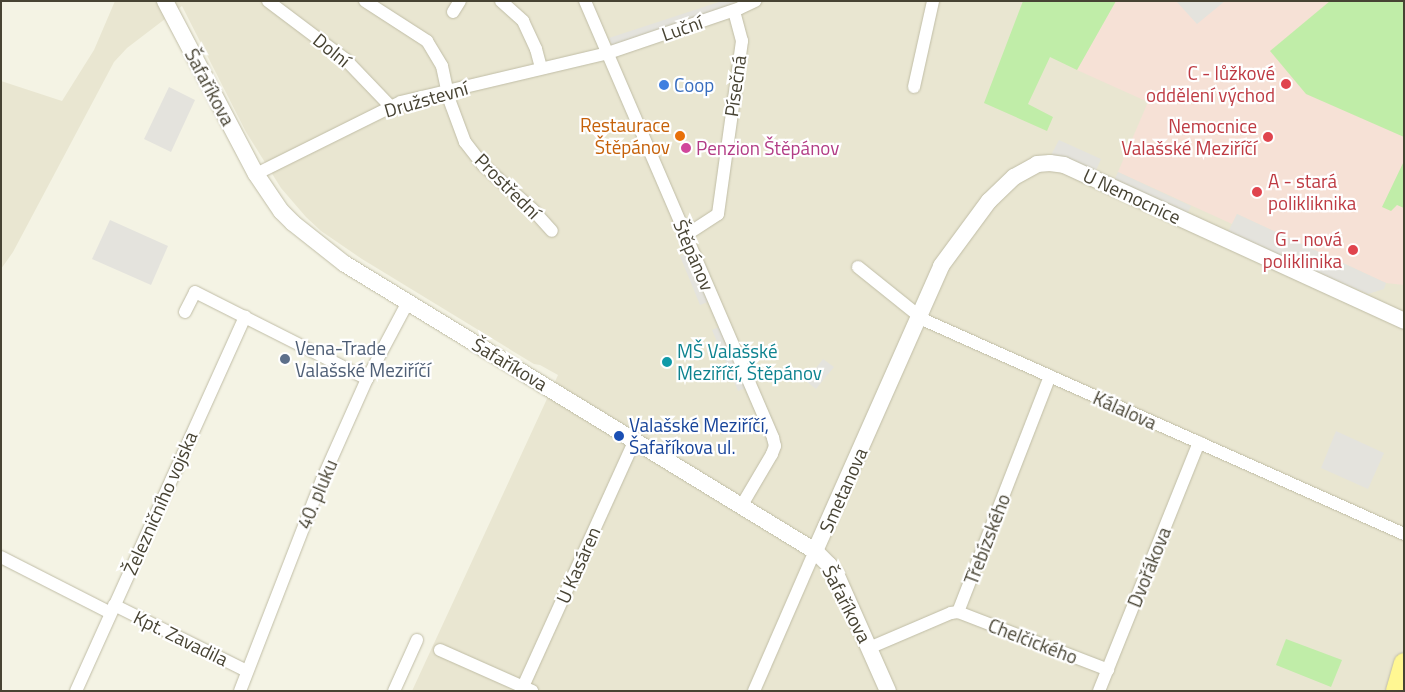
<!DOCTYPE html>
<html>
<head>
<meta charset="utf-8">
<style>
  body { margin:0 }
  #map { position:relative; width:1405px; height:692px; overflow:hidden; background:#f4f3e4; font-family:"Titillium Web",sans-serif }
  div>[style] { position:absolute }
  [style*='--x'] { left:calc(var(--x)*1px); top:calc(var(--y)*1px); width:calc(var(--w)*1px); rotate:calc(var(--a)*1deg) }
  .residential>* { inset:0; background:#e9e6d1 }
  .medical>* { inset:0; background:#f6e1d6 }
  .green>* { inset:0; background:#c0eda8 }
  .parking>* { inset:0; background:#e4e3dd }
  .roads { filter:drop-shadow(0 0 1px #c0bda6) drop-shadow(0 0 1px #c0bda6) }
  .minor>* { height:12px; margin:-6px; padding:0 6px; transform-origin:6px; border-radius:6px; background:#fff }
  .tertiary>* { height:16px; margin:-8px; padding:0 8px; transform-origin:8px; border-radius:8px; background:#fff }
  .primary>* { height:20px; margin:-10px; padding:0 10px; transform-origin:10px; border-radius:10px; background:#fff792 }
  .dots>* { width:14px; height:14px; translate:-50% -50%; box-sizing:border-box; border:2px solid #fff; border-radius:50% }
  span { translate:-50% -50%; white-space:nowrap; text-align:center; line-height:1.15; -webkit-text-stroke:4.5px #fff; paint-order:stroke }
  .street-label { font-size:19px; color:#474333 }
  .health-label { font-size:19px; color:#be3a42 }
  .right { translate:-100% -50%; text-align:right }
  .left { translate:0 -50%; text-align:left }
  .shop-label { font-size:19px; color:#366cbe }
  .food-label { font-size:19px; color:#c56008 }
  .hotel-label { font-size:19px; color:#b23c85 }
  .service-label { font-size:19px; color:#4e5e75 }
  .culture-label { font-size:19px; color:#0d838f }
  .transit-label { font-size:19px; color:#164399 }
  .frame { position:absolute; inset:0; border:2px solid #474333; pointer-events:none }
</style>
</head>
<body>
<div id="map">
  <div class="residential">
    <i style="clip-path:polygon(115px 1px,1404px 1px,1404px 691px,412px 691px,558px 375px,540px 365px,534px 364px,362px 259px,321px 231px,306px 217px,281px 188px,246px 132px,182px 6px,127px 48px,114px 62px,13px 252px,1px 269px,1px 81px,62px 101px,94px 50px)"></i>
  </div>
  <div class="medical">
    <i style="clip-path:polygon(1116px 1px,1404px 1px,1404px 285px,1386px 283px,1237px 214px,1232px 224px,1118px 172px,1148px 102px,1077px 70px)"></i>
  </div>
  <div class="green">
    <i style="clip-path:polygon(1023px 1px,1116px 1px,1077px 70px,1050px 57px,1028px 104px,1053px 117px,1047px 131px,984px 103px)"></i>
    <i style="clip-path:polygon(1330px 1px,1404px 1px,1404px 137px,1306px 94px,1270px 51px)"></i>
    <i style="clip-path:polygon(1404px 161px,1404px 208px,1397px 205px,1391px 211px,1382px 207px)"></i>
    <i style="clip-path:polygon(1286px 639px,1342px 660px,1331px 687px,1276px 665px)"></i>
  </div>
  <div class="parking">
    <i style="clip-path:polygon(722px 1px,734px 1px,736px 8px,613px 49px,609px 38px)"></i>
    <i style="clip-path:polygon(1176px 1px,1225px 1px,1197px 24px)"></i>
    <i style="clip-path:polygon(169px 87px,195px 100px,171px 152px,144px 139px)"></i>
    <i style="clip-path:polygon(1059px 140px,1101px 159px,1094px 175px,1051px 155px)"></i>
    <i style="clip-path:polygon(1118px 172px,1191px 206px,1184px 220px,1111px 187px)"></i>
    <i style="clip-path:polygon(1237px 214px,1386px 283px,1384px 289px,1368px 294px,1227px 234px)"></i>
    <i style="clip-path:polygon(110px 220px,168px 246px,151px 285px,92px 259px)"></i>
    <i style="clip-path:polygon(688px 253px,708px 302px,700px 305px,680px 256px)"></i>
    <i style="clip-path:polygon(719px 327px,746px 388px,738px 391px,712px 330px)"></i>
    <i style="clip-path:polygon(823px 359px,834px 367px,816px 389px,806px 381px)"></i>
    <i style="clip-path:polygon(1336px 431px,1384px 453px,1368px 489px,1321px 468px)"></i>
  </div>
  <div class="roads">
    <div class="minor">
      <i style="--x:268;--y:1;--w:96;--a:37"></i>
      <i style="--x:345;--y:59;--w:65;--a:46.2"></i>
      <i style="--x:365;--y:1;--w:74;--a:32.8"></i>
      <i style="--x:427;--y:41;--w:29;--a:59"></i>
      <i style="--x:442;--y:66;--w:34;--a:78"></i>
      <i style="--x:449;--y:99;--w:46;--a:69.6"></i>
      <i style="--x:465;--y:142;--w:29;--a:52"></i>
      <i style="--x:483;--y:165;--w:67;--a:42"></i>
      <i style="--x:533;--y:210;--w:28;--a:48"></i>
      <i style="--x:501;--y:1;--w:30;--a:42"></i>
      <i style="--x:523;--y:21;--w:31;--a:65"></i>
      <i style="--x:536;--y:49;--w:20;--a:75"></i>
      <i style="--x:585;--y:1;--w:476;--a:66.7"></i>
      <i style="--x:773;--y:438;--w:8;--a:76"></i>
      <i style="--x:775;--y:446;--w:9;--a:111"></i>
      <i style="--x:772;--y:454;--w:59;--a:120.5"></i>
      <i style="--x:453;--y:12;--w:13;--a:-58"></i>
      <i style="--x:914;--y:87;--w:88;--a:-77.5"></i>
      <i style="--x:256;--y:174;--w:162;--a:-26.4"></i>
      <i style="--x:401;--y:102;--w:213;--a:-13.3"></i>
      <i style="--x:608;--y:53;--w:139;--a:-18.8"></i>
      <i style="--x:740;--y:8;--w:17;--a:-25"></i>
      <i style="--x:686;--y:235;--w:38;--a:-33"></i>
      <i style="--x:718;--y:214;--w:175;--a:-82.1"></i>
      <i style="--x:742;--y:41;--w:31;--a:-105"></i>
      <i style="--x:858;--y:267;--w:85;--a:38.8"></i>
      <i style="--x:924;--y:320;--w:526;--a:24.03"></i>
      <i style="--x:185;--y:312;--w:22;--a:-63"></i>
      <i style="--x:195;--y:292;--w:193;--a:26.8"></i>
      <i style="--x:1;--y:557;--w:123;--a:27"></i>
      <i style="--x:114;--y:605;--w:148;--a:26.4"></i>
      <i style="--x:958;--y:612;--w:161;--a:21.1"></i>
      <i style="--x:869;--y:648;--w:89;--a:-23.1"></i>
      <i style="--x:951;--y:613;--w:7;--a:-8"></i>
      <i style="--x:958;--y:612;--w:253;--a:-68.7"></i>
      <i style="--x:440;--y:650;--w:101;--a:24"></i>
      <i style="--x:76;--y:691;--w:411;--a:-65.7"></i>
      <i style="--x:240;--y:691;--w:226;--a:-68.8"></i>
      <i style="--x:322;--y:480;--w:111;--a:-66"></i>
      <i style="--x:367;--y:379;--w:87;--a:-62"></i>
      <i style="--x:394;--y:691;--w:56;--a:-65.7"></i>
      <i style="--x:521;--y:691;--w:276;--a:-65.6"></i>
      <i style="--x:754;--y:691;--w:153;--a:-66.5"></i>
      <i style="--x:1099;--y:691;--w:268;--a:-68.1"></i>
    </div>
    <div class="tertiary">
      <i style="--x:165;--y:1;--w:195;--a:62.3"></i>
      <i style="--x:256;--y:174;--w:45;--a:56"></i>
      <i style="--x:281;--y:211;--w:17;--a:45"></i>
      <i style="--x:293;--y:223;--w:66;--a:38.3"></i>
      <i style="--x:345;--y:264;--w:551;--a:31.41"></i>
      <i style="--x:815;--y:551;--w:20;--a:45"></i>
      <i style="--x:829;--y:565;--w:14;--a:54"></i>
      <i style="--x:837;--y:576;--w:126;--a:66.1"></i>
      <i style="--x:815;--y:551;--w:312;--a:-66.1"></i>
      <i style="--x:941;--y:266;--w:81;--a:-53.6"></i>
      <i style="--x:989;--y:201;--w:35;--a:-44"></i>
      <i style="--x:1014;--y:177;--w:26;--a:-29"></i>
      <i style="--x:1037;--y:164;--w:13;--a:-4"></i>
      <i style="--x:1050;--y:163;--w:14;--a:8"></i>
      <i style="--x:1064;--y:165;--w:374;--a:24.6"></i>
    </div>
    <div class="primary">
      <i style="--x:1396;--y:691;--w:29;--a:-74"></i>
    </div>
  </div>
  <div class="dots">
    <i style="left:1286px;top:84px;background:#e0444e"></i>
    <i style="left:664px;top:85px;background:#3f7fe0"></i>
    <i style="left:680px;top:136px;background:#e8710a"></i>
    <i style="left:1268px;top:137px;background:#e0444e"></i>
    <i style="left:686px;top:148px;background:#d1479c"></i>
    <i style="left:1257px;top:192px;background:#e0444e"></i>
    <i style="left:1353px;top:250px;background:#e0444e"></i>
    <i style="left:285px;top:359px;background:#5c6f8a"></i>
    <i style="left:667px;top:362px;background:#0f9aa8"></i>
    <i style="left:619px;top:436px;background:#1a4fb4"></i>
  </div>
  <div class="street-label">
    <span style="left:682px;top:28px;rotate:-19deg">Luční</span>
    <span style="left:332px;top:50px;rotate:39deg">Dolní</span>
    <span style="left:735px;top:86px;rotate:-82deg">Písečná</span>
    <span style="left:210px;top:87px;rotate:62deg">Šafaříkova</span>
    <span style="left:426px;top:99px;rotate:-16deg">Družstevní</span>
    <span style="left:508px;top:186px;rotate:45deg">Prostřední</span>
    <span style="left:1132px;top:196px;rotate:25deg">U Nemocnice</span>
    <span style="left:694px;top:255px;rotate:67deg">Štěpánov</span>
    <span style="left:510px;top:364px;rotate:31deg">Šafaříkova</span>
    <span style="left:1125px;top:410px;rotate:24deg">Kálalova</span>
    <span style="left:843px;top:490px;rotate:-66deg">Smetanova</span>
    <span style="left:317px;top:494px;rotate:-67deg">40. pluku</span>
    <span style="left:160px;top:503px;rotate:-66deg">Železničního vojska</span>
    <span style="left:987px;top:539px;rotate:-69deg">Třebízského</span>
    <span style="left:578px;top:565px;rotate:-66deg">U Kasáren</span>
    <span style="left:1149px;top:567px;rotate:-68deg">Dvořákova</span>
    <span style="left:847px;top:604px;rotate:63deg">Šafaříkova</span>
    <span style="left:181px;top:638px;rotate:26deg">Kpt. Zavadila</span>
    <span style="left:1033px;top:641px;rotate:21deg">Chelčického</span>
  </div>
  <div class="health-label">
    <span class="right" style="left:1275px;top:84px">C - lůžkové<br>oddělení východ</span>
    <span class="right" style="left:1257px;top:137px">Nemocnice<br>Valašské Meziříčí</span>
    <span class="left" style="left:1268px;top:192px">A - stará<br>polikliknika</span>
    <span class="right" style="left:1342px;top:250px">G - nová<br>poliklinika</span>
  </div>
  <div class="shop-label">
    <span class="left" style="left:674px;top:85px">Coop</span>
  </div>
  <div class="food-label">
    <span class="right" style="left:670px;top:136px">Restaurace<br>Štěpánov</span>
  </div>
  <div class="hotel-label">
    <span class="left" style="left:696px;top:148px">Penzion Štěpánov</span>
  </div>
  <div class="service-label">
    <span class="left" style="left:295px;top:359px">Vena-Trade<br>Valašské Meziříčí</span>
  </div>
  <div class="culture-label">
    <span class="left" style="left:677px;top:362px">MŠ Valašské<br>Meziříčí, Štěpánov</span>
  </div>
  <div class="transit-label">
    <span class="left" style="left:629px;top:436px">Valašské Meziříčí,<br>Šafaříkova ul.</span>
  </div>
  <div class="frame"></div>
</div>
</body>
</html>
